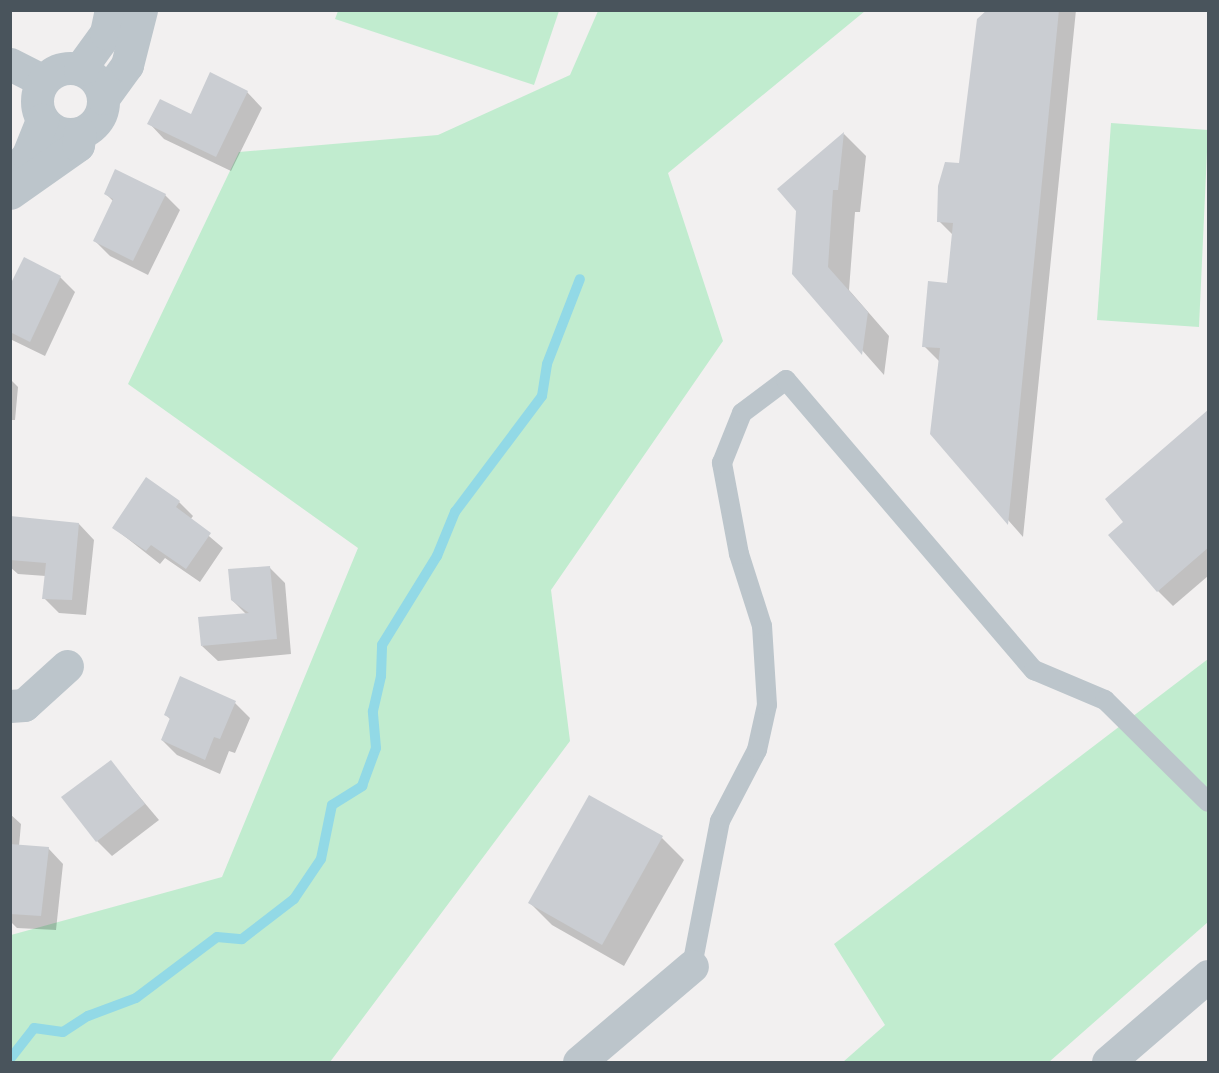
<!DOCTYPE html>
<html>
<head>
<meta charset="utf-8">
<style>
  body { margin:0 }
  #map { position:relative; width:1219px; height:1073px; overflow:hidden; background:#f2f0f0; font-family:"Varela Round",sans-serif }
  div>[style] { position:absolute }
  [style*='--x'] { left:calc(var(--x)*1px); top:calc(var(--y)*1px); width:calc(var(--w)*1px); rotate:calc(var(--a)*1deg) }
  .green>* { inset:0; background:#c1eccf }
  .shadow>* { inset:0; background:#0003 }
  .stream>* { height:10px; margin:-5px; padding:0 5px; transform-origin:5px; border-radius:5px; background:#92d9e6 }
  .building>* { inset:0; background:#cacdd2 }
  .lane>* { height:20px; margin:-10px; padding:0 10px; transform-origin:10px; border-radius:10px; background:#bcc5cb }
  .street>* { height:33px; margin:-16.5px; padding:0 16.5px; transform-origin:16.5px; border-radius:16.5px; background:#bcc5cb }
  .street>.ring { margin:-16.5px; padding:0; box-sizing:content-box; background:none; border:33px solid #bcc5cb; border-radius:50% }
  span { translate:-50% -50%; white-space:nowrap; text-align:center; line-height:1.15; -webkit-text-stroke:4.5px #fff; paint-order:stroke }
  .frame { position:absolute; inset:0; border:12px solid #49545c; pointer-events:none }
</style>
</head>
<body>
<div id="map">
  <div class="green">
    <i style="clip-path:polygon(338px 11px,559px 10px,559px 11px,534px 85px,335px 19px)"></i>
    <i style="clip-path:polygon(598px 11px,865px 11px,668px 173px,723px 341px,551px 590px,570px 741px,330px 1062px,11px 1062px,11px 935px,222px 877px,358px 548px,128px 384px,239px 152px,438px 135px,570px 75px)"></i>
    <i style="clip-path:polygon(1111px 123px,1208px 130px,1199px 327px,1097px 320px)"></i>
    <i style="clip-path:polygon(1208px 659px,1208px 922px,1049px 1062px,843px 1062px,885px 1025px,834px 944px)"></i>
  </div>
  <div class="shadow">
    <i style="clip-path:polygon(989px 10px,1076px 10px,1023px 537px,932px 434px,940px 362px,924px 346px,948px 284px,953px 235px,939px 221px,960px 165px)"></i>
    <i style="clip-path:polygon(247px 92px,262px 108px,231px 171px,164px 139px,149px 123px,191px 116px)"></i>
    <i style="clip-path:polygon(844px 134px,866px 156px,860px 212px,855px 212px,849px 290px,889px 336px,884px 375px,794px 273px,798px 211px,779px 189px)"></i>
    <i style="clip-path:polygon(106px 194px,165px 195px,180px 210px,148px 275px,110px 256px,95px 241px,114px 202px)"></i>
    <i style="clip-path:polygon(60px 277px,75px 292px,45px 356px,10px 339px,10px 289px)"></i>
    <i style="clip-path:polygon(10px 379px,18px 387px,15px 420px,10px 420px)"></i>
    <i style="clip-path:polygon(1208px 411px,1208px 576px,1173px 606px,1158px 591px,1125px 522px)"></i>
    <i style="clip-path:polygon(179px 502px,193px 516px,190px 520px,223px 548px,200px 582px,165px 558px,160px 564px,114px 528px)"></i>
    <i style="clip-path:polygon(10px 518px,79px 524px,94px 540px,86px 615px,59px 613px,44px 598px,46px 576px,18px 574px,10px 567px)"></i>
    <i style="clip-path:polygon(270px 568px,285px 583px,291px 654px,218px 661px,202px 646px,247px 615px,232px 600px)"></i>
    <i style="clip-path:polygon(235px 703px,250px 718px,235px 753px,229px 751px,220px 774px,177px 755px,162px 740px,171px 720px,165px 714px)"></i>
    <i style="clip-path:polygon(110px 762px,159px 820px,112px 856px,97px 841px)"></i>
    <i style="clip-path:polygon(10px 814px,21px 824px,19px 846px,48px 848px,63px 864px,56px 930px,17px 928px,10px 921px)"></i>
    <i style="clip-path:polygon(662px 838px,684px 860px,624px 966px,552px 925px,530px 903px)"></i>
  </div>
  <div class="stream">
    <i style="--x:10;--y:1059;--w:39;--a:-52"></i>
    <i style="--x:34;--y:1028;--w:29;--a:8"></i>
    <i style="--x:63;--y:1032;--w:30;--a:-33"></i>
    <i style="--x:88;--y:1016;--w:51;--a:-20.6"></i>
    <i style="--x:136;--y:998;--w:101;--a:-37"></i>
    <i style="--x:217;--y:937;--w:25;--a:5"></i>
    <i style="--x:242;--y:939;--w:66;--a:-37.6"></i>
    <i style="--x:294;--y:899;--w:48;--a:-56"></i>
    <i style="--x:321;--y:859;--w:55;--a:-78.5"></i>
    <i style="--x:332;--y:805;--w:36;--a:-32"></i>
    <i style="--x:362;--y:786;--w:40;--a:-69.8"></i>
    <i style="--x:376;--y:748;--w:37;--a:-95"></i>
    <i style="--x:373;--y:711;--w:36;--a:-77"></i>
    <i style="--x:381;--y:676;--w:31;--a:-88"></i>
    <i style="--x:382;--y:645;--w:105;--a:-58.3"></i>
    <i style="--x:437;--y:556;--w:48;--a:-67.8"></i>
    <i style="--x:455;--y:512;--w:145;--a:-53.1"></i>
    <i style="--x:542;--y:396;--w:32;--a:-81"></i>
    <i style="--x:547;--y:364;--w:91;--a:-68.8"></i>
  </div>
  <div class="building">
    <i style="clip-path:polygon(987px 10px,1059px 10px,1008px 525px,930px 434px,940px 348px,922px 347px,928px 281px,947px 283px,953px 223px,937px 222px,938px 186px,945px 162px,959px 163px,977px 19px)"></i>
    <i style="clip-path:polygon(210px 72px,248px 91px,216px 157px,147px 124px,160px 99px,191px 114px)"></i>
    <i style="clip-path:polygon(844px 132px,838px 190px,833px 190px,828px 267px,868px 312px,862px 355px,792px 274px,796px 211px,777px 189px)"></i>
    <i style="clip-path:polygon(115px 169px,166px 194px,133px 261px,93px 241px,113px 199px,104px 194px)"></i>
    <i style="clip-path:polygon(24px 257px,61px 276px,30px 342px,10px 332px,10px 285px)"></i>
    <i style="clip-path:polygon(1209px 409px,1209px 547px,1157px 592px,1108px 535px,1123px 522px,1105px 499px)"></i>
    <i style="clip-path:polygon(146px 477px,180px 501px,176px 507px,211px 533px,186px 569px,151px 545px,146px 551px,112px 528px)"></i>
    <i style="clip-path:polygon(10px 516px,79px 523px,72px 600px,42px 599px,46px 563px,10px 560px)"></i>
    <i style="clip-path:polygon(270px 566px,277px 639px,201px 646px,198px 617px,249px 613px,231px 600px,228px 569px)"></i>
    <i style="clip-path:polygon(180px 676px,236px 701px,220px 739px,214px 737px,205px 760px,161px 740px,170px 718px,164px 715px)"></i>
    <i style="clip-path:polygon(111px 760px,145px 804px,96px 842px,61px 797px)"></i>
    <i style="clip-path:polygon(589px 795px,663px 836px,602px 945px,528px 903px)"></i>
    <i style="clip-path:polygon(10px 844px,49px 847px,41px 916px,10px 914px)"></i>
  </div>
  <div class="lane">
    <i style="--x:692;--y:966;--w:148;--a:-79.1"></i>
    <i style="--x:720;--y:821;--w:80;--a:-62.5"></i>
    <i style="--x:757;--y:750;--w:46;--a:-77.5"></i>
    <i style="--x:767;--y:705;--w:79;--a:-93.6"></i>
    <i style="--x:762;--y:626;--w:76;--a:-107.7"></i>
    <i style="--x:739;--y:554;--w:93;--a:-100.6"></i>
    <i style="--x:722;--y:463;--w:54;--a:-68.2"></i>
    <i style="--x:742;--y:413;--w:55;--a:-36.9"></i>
    <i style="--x:786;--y:380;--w:382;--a:49.5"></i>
    <i style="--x:1034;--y:670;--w:77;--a:22.9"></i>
    <i style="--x:1105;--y:700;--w:145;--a:44.7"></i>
  </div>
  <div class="street">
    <i style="--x:10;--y:64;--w:37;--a:27"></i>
    <i class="ring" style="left:37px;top:68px;width:33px;height:33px"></i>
    <i style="--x:80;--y:69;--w:44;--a:-54.2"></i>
    <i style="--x:106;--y:33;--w:24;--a:-78"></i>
    <i style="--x:103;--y:98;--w:41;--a:-54"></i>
    <i style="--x:127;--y:65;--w:57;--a:-75.7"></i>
    <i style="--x:10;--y:176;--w:28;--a:-49"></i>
    <i style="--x:28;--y:155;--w:38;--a:-68"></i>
    <i style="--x:10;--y:193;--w:83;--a:-35.2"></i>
    <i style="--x:78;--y:145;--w:12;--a:-81"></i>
    <i style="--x:10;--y:706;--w:14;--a:-4"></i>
    <i style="--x:24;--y:705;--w:58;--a:-42.2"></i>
    <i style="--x:579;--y:1062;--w:148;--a:-40.3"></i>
    <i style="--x:1108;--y:1062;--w:132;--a:-40.7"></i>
  </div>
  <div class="frame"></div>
</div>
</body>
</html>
